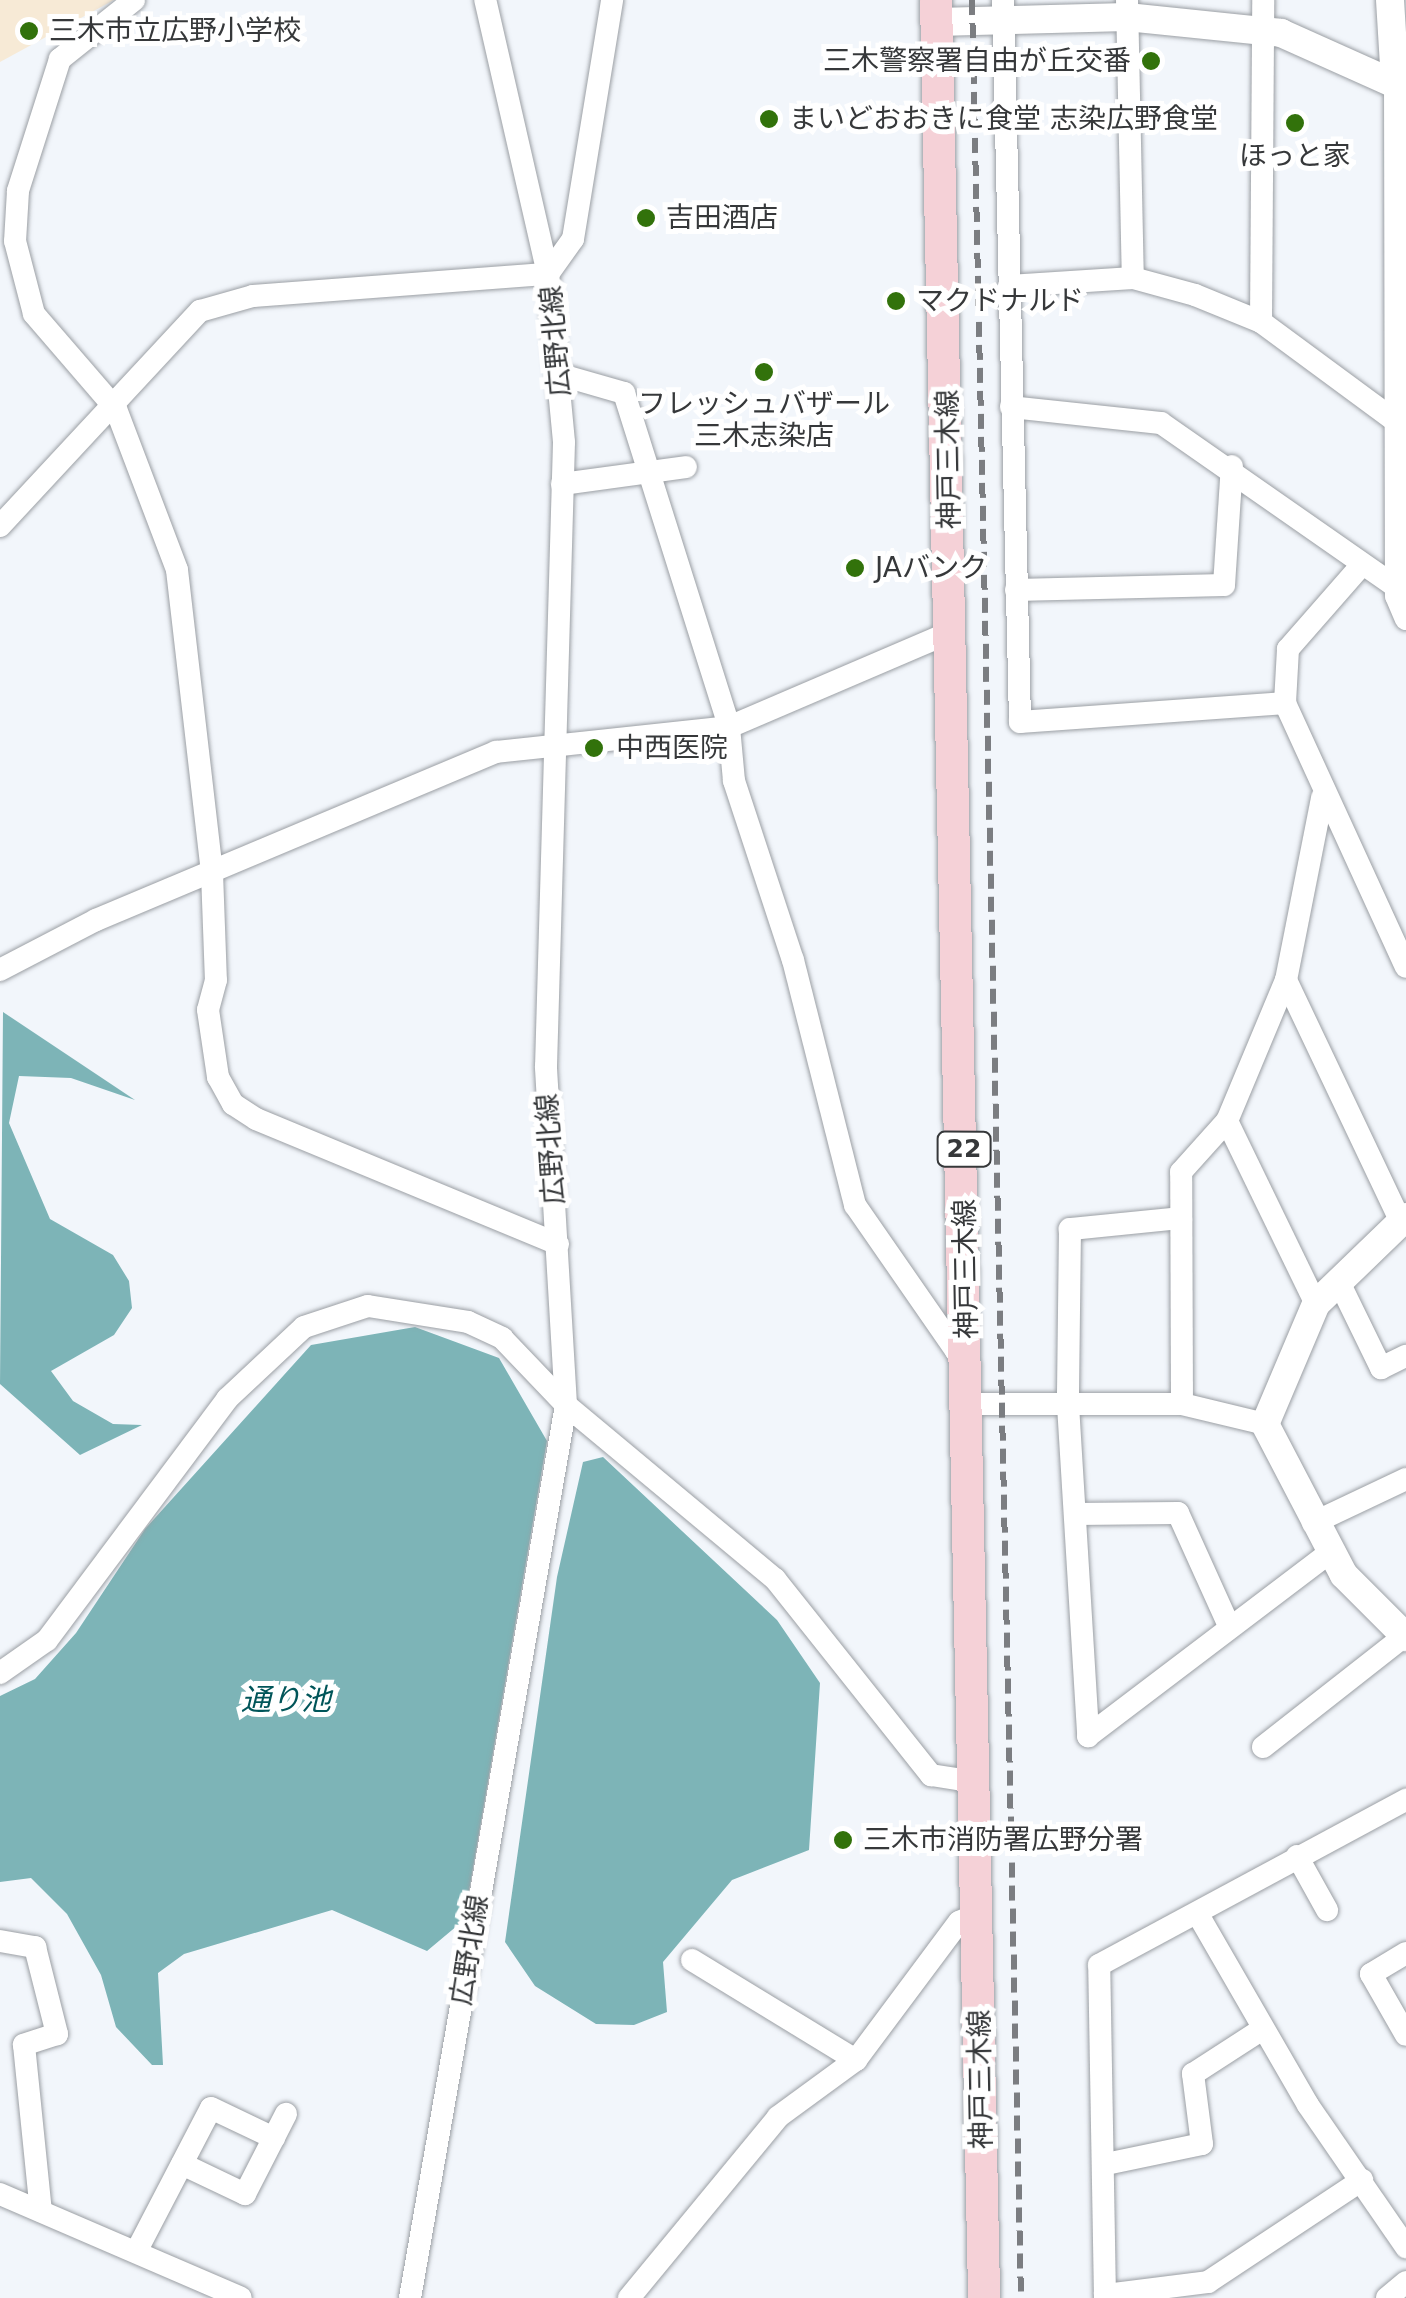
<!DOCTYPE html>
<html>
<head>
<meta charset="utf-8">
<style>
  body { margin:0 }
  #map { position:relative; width:1406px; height:2298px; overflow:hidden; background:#f2f6fb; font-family:"DejaVu Sans","Noto Sans JP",sans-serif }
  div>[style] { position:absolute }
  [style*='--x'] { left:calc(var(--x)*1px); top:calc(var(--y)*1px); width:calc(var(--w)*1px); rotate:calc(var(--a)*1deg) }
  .education>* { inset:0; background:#f7ead6 }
  .water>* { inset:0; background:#7db4b7 }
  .roads { filter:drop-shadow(0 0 2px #9b9fa4) drop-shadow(0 0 2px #9b9fa4) }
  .minor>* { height:22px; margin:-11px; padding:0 11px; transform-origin:11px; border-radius:11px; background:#fff }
  .tertiary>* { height:28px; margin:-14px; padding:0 14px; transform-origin:14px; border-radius:14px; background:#fff }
  .primary>* { height:32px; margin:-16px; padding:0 16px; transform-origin:16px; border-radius:16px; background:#f5d1d7 }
  .rail>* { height:6px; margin-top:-3px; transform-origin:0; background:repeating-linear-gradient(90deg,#7b7d81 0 15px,transparent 0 23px) }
  .dots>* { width:28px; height:28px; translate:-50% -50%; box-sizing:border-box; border:5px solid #fff; border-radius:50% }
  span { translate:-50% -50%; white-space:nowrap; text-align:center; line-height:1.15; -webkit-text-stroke:10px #fff; paint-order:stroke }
  .shield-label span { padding:2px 8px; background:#fff; border:2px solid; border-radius:8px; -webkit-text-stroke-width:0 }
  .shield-label { font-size:25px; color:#36383a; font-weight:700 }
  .poi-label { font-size:28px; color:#36383a }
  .left { translate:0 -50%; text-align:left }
  .right { translate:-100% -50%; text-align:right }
  .street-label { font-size:28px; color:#36383a }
  .water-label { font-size:30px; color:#005559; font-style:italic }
</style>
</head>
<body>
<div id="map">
  <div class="education">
    <i style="clip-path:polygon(0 0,114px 0,0 62px)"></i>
  </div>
  <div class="water">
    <i style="clip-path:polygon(3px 1012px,135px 1100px,71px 1078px,19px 1076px,9px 1123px,50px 1219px,113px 1255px,129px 1281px,132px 1308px,114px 1335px,51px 1371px,73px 1401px,113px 1424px,142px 1425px,80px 1455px,0 1384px)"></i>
    <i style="clip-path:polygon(415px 1327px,499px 1358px,547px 1441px,464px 1920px,427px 1951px,332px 1910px,184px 1954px,158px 1973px,163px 2065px,152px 2065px,116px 2027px,101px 1975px,67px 1914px,31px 1878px,0 1882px,0 1696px,35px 1679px,76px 1633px,145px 1529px,311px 1345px)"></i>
    <i style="clip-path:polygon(603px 1457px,777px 1620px,820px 1683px,809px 1850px,732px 1880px,663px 1962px,667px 2012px,634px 2025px,596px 2024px,535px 1986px,505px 1942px,557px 1577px,583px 1462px)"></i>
  </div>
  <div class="roads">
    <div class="minor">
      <i style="--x:134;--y:0;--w:95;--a:141.4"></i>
      <i style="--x:60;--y:59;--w:139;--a:107.7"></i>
      <i style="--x:18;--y:191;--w:50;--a:93.4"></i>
      <i style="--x:15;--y:241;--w:75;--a:75.4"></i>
      <i style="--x:34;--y:314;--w:125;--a:49.2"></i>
      <i style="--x:116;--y:409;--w:172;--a:69.2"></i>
      <i style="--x:177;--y:570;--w:305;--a:83.4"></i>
      <i style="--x:212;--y:873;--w:107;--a:87.9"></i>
      <i style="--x:216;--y:980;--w:31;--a:105"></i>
      <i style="--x:208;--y:1010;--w:68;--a:81.5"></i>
      <i style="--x:218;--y:1077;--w:31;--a:61"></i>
      <i style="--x:233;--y:1104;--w:27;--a:33"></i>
      <i style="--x:256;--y:1119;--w:327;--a:22.5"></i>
      <i style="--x:1003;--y:0;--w:722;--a:88.65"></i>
      <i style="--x:1020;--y:722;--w:266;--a:-4.1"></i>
      <i style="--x:1127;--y:0;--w:278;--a:88.8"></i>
      <i style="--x:1395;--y:81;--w:515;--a:89.89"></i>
      <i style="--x:1396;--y:596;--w:25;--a:67"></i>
      <i style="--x:1009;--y:286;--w:124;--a:-3.7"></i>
      <i style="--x:1133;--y:278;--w:64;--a:15.3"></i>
      <i style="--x:1195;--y:295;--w:71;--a:22.2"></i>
      <i style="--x:1261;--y:322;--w:165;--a:36.4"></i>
      <i style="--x:1261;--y:322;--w:322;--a:-89.6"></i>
      <i style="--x:558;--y:374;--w:69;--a:16.1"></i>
      <i style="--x:624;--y:393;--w:350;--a:72.5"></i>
      <i style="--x:729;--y:727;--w:54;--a:84.7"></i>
      <i style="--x:734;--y:781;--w:188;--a:71.8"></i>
      <i style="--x:793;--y:960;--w:253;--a:75.8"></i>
      <i style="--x:855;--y:1205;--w:178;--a:55.3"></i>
      <i style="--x:956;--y:1351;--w:12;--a:0"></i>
      <i style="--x:1011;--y:407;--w:151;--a:6.1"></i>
      <i style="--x:1161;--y:423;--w:299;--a:34.9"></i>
      <i style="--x:562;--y:484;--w:125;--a:-7.8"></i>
      <i style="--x:0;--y:526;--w:294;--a:-47.1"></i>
      <i style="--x:200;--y:311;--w:55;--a:-15.8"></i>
      <i style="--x:253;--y:296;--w:296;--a:-4.3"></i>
      <i style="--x:548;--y:274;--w:281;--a:-102.9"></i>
      <i style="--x:1359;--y:568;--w:108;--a:131.2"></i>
      <i style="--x:1288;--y:649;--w:54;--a:93.2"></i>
      <i style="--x:1285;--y:703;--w:290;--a:65.4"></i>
      <i style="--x:1016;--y:590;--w:208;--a:-1.4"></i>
      <i style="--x:1224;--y:585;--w:119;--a:-86.2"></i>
      <i style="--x:0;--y:970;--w:108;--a:-27.5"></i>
      <i style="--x:96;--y:920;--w:434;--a:-22.8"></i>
      <i style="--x:496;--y:752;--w:234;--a:-6.1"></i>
      <i style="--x:729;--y:727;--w:244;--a:-23.2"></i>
      <i style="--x:1286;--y:980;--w:268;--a:64.6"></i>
      <i style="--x:1227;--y:1121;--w:203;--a:64.1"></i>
      <i style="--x:1181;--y:1218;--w:112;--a:174.3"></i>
      <i style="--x:1070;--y:1229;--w:176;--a:90.7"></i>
      <i style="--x:1068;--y:1405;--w:332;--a:86.5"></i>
      <i style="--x:1088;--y:1736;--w:304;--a:-37.2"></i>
      <i style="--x:1339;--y:1282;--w:96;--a:64"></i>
      <i style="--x:1381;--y:1368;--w:28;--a:-26"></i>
      <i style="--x:968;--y:1404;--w:214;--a:0"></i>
      <i style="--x:1182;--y:1404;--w:85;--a:13.5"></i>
      <i style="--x:1182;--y:1404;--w:232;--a:-90.2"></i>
      <i style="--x:1181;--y:1172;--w:69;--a:-48"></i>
      <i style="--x:1227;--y:1121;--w:153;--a:-67.3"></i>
      <i style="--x:1286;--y:980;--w:186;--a:-78.8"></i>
      <i style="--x:1075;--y:1514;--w:103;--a:-0.6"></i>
      <i style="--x:1178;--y:1513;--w:126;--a:65.7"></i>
      <i style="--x:1313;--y:1523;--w:103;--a:-25.3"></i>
      <i style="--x:0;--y:1673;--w:57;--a:-35.1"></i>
      <i style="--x:47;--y:1640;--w:301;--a:-53.2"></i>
      <i style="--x:227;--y:1399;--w:105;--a:-43.1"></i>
      <i style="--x:304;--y:1327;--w:67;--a:-18.2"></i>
      <i style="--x:368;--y:1306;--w:101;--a:9.1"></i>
      <i style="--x:468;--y:1322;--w:38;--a:25"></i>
      <i style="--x:502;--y:1338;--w:93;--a:46.3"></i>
      <i style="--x:566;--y:1405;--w:272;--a:39.8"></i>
      <i style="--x:775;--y:1579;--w:251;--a:51.5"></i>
      <i style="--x:931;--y:1775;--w:46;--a:8.8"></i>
      <i style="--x:1263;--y:1747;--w:182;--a:-38.1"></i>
      <i style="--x:1297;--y:1856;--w:62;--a:60.9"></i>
      <i style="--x:1200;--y:1918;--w:216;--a:60"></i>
      <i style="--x:1308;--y:2105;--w:173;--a:55.4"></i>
      <i style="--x:0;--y:1941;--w:36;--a:10"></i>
      <i style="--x:35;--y:1947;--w:90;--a:75.8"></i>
      <i style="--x:57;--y:2034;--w:35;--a:162"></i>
      <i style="--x:24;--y:2045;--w:167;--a:84.2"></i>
      <i style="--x:1406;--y:1953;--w:41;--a:149"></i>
      <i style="--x:1371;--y:1974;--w:70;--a:60.2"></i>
      <i style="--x:692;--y:1960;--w:192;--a:31.4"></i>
      <i style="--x:182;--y:2164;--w:70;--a:25.5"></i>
      <i style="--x:245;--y:2194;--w:90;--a:-62.9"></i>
      <i style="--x:1106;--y:2164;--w:98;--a:-11.8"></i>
      <i style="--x:1202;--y:2144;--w:71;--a:-97.3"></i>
      <i style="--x:1193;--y:2074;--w:81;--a:-32.9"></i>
      <i style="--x:0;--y:2194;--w:262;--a:23.3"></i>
      <i style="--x:136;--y:2252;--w:162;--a:-62.5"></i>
      <i style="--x:211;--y:2108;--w:70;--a:25.5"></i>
      <i style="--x:1105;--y:2295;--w:104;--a:-7.2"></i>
      <i style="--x:1208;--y:2282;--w:185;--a:-33.5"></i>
      <i style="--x:410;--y:2298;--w:907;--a:-80.09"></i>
      <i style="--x:566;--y:1405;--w:339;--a:-93.4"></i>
      <i style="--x:546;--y:1067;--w:625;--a:-88.35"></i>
      <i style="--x:564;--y:442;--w:169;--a:-95.4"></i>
      <i style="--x:548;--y:274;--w:43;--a:-54.5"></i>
      <i style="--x:573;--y:239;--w:242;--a:-80.7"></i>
      <i style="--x:629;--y:2298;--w:234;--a:-50.5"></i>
      <i style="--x:778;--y:2117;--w:97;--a:-36.2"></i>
      <i style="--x:856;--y:2060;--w:172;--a:-53.3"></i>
      <i style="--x:959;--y:1922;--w:21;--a:-23"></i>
      <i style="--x:1105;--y:2298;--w:333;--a:-91"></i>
      <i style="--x:1099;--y:1965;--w:349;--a:-28.3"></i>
      <i style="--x:1387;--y:2298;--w:25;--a:-40"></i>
    </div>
    <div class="tertiary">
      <i style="--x:1390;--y:0;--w:81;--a:86.5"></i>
      <i style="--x:937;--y:22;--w:190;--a:-1.5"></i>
      <i style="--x:1127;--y:17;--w:155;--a:5.9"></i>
      <i style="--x:1281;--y:33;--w:137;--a:24.1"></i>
      <i style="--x:1406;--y:1217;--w:125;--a:136"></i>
      <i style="--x:1316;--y:1304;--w:130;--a:113"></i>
      <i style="--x:1265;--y:1424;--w:170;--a:62.4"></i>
      <i style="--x:1344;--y:1575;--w:88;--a:45"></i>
    </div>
    <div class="primary">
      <i style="--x:936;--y:0;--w:2299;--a:88.8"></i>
    </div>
  </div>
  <div class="rail">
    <i style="--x:972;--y:0;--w:2299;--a:88.78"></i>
  </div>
  <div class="dots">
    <i style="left:29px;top:31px;background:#32720b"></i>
    <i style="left:1151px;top:61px;background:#32720b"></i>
    <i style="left:769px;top:119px;background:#32720b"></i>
    <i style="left:1295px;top:123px;background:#32720b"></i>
    <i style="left:646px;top:218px;background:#32720b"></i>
    <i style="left:896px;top:301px;background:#32720b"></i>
    <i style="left:764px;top:372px;background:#32720b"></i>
    <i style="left:855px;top:568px;background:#32720b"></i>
    <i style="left:594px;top:748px;background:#32720b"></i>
    <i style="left:843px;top:1840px;background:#32720b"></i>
  </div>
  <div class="shield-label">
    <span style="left:964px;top:1149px">22</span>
  </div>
  <div class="poi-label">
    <span class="left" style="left:49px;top:31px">三木市立広野小学校</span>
    <span class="right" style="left:1131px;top:61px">三木警察署自由が丘交番</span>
    <span class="left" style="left:789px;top:119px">まいどおおきに食堂 志染広野食堂</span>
    <span style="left:1295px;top:156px">ほっと家</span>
    <span class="left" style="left:666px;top:218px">吉田酒店</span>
    <span class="left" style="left:916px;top:301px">マクドナルド</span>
    <span style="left:764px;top:420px">フレッシュバザール<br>三木志染店</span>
    <span class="left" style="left:875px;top:568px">JAバンク</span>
    <span class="left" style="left:616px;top:748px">中西医院</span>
    <span class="left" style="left:863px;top:1840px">三木市消防署広野分署</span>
  </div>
  <div class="street-label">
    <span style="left:556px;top:341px;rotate:-95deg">広野北線</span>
    <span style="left:949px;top:459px;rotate:-91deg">神戸三木線</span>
    <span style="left:551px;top:1149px;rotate:-94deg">広野北線</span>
    <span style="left:966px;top:1269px;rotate:-91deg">神戸三木線</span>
    <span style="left:470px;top:1950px;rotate:-81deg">広野北線</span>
    <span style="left:981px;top:2079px;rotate:-91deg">神戸三木線</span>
  </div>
  <div class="water-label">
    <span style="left:286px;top:1700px">通り池</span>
  </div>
</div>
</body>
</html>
